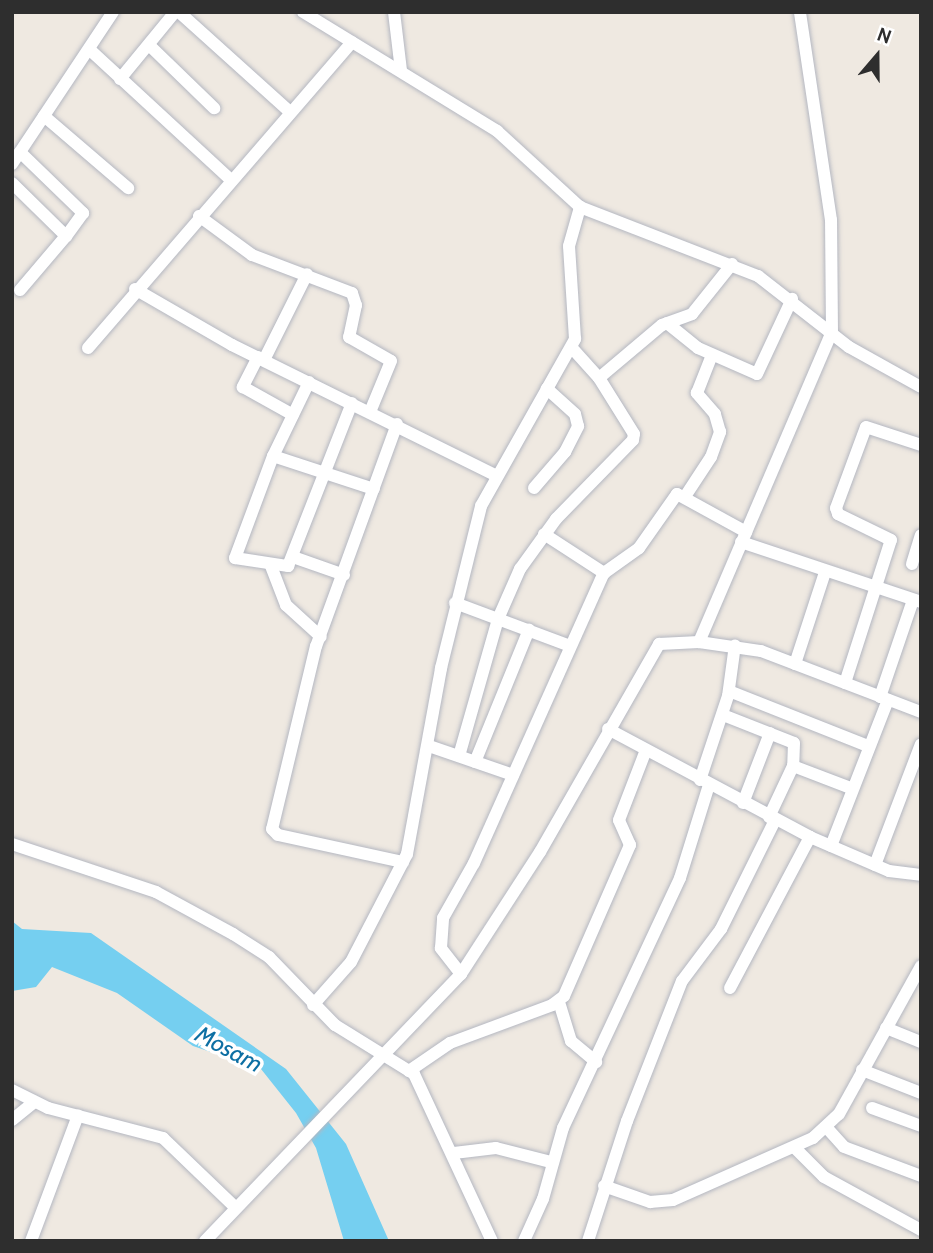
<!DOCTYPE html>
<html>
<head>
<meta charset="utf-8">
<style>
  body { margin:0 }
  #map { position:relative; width:933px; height:1253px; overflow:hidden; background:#efe9e1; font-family:Cabin,sans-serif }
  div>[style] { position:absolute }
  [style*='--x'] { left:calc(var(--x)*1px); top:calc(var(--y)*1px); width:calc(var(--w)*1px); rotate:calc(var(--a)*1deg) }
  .water>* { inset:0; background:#75cff0 }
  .roads { filter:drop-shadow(0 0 2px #b4b7c1) drop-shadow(0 0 2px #b4b7c1) }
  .street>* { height:12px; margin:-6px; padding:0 6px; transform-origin:6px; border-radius:6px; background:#fff }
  span { translate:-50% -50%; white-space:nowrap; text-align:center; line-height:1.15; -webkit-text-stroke:7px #fff; paint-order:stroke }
  .water-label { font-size:24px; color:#0d6fa3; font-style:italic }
  .frame { position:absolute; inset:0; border:14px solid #2e2e2e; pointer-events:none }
  .north { position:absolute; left:842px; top:21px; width:70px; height:70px; -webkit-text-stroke:5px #fff; paint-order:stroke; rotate:20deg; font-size:19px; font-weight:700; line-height:28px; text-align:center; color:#2e2e2e }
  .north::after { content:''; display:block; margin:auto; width:24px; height:32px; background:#2e2e2e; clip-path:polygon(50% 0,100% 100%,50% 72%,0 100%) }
</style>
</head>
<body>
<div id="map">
  <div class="water">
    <i style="clip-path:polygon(12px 921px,22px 929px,91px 933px,286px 1069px,346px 1144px,389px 1241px,344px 1241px,316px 1148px,296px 1113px,261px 1069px,193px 1046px,117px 993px,52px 967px,36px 987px,12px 991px)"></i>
  </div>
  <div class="roads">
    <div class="street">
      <i style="--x:179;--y:12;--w:149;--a:42"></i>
      <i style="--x:303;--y:12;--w:228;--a:31.5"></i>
      <i style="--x:497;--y:131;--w:113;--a:42.5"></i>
      <i style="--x:580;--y:207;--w:191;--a:21.2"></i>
      <i style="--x:758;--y:276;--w:115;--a:38"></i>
      <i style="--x:849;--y:347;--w:82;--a:29.1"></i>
      <i style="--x:394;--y:12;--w:59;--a:83.2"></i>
      <i style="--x:149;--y:45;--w:91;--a:44.1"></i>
      <i style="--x:89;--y:49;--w:193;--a:42.7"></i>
      <i style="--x:120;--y:79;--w:87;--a:-50.6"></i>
      <i style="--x:44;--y:116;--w:111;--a:40.6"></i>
      <i style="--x:20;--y:152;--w:88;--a:44.1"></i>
      <i style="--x:83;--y:213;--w:29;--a:126"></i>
      <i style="--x:12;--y:164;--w:182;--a:-56.4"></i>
      <i style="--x:12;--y:183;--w:76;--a:44.5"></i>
      <i style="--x:66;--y:236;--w:71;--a:130.4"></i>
      <i style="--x:199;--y:216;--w:66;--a:36.3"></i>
      <i style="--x:252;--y:255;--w:107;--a:20.8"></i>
      <i style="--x:352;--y:293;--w:13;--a:72"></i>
      <i style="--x:356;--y:305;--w:33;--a:102"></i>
      <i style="--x:349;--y:337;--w:48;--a:29.7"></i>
      <i style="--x:391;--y:361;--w:55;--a:112.4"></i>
      <i style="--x:135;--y:289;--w:112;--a:30"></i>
      <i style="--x:232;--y:345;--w:293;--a:26.3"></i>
      <i style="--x:667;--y:323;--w:40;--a:39"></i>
      <i style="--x:698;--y:348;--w:64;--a:23.8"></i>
      <i style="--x:757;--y:374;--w:83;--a:-65"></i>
      <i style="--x:88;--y:348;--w:404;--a:-49.2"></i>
      <i style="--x:258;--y:357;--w:34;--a:117"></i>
      <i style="--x:243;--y:387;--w:57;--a:29.2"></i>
      <i style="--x:264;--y:360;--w:96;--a:-63.4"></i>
      <i style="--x:599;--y:378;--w:82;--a:-40.1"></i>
      <i style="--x:662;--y:325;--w:32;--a:-20"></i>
      <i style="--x:692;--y:314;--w:64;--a:-51.3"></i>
      <i style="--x:309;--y:382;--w:82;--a:115.9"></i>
      <i style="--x:273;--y:456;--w:109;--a:110.4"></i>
      <i style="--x:235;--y:558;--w:54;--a:8.6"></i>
      <i style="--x:288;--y:566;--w:175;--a:-68.6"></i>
      <i style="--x:397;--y:424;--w:236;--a:110"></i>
      <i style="--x:316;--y:646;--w:188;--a:103.5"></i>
      <i style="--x:272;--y:829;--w:8;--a:45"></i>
      <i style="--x:278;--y:835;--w:128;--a:12.2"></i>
      <i style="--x:273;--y:456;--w:106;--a:18.1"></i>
      <i style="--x:534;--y:488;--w:48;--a:-49.3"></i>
      <i style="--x:565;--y:452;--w:29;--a:-63"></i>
      <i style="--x:578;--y:426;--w:12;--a:-104"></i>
      <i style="--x:575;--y:414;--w:38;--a:-138"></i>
      <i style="--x:686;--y:495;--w:45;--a:-56.7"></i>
      <i style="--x:711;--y:457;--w:27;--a:-70"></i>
      <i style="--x:720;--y:432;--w:19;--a:-106"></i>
      <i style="--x:715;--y:414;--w:28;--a:-131"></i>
      <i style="--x:697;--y:393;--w:41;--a:-68.5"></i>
      <i style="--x:544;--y:534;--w:72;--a:33"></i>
      <i style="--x:741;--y:542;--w:190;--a:18.4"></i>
      <i style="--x:293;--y:557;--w:54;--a:19.4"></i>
      <i style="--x:912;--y:564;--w:30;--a:-73"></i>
      <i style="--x:271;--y:566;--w:42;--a:69"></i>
      <i style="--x:286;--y:605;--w:47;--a:42.4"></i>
      <i style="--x:455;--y:603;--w:123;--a:20.5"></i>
      <i style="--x:699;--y:642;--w:63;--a:8.3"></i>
      <i style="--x:761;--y:651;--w:171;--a:20.9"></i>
      <i style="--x:795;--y:664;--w:97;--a:-71.9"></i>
      <i style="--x:845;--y:683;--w:150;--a:-72.2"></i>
      <i style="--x:891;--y:540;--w:59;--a:-153.9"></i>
      <i style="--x:838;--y:514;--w:6;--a:-108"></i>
      <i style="--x:836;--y:508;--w:86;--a:-69.7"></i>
      <i style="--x:866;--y:427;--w:58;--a:18.1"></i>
      <i style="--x:729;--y:691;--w:149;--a:21.6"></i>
      <i style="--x:880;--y:697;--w:102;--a:-71.2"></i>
      <i style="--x:723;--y:715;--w:76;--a:21.5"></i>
      <i style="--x:794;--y:743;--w:23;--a:92"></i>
      <i style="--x:608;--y:729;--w:229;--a:28.1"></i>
      <i style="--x:810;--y:837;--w:86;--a:23.3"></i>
      <i style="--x:889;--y:871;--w:32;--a:7"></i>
      <i style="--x:429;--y:746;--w:89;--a:19"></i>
      <i style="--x:459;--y:756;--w:142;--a:-74.1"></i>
      <i style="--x:498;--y:619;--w:55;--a:-66.3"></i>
      <i style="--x:520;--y:569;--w:62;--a:-54.2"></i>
      <i style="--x:556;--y:519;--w:110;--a:-45.7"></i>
      <i style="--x:633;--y:440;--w:6;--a:-81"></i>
      <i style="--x:634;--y:434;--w:66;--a:-122"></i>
      <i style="--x:599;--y:378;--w:39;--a:-132"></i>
      <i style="--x:475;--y:762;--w:143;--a:-67.8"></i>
      <i style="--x:700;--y:780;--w:89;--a:-71.6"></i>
      <i style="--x:728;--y:696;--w:51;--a:-82.2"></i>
      <i style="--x:743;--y:803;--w:75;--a:-68.9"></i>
      <i style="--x:769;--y:817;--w:56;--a:-64.8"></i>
      <i style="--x:793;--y:766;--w:62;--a:20.8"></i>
      <i style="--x:12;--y:844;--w:152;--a:18.4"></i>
      <i style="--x:156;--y:892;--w:88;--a:28.6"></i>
      <i style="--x:233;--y:934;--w:43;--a:32.6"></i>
      <i style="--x:269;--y:957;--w:95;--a:45.9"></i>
      <i style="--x:335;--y:1025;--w:93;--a:31.8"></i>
      <i style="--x:414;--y:1074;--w:184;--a:65"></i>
      <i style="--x:831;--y:846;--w:157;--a:-68.7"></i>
      <i style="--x:875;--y:865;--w:129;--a:-69.2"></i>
      <i style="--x:461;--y:974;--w:33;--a:-128"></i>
      <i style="--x:441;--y:948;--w:30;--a:-86"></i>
      <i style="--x:443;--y:918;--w:63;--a:-60.6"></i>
      <i style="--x:474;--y:863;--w:318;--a:-65.9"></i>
      <i style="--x:604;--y:573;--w:43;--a:-35.5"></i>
      <i style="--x:639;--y:548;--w:66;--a:-54.9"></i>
      <i style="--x:677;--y:494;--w:79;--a:28.8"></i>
      <i style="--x:730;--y:988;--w:171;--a:-62.1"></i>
      <i style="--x:559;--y:1002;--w:41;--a:72.9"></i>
      <i style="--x:571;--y:1041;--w:33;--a:40"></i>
      <i style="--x:313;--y:1005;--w:57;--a:-48.5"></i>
      <i style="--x:351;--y:962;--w:122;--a:-62.6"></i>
      <i style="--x:407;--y:854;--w:189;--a:-79.6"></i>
      <i style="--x:441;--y:668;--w:167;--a:-76.1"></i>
      <i style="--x:481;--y:506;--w:192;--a:-60.6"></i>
      <i style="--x:575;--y:339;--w:93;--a:-93.7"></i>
      <i style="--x:569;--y:246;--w:41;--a:-74.2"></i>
      <i style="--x:886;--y:1028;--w:38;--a:22"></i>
      <i style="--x:862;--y:1070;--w:63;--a:21.3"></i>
      <i style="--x:409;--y:1071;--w:50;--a:-34.3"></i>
      <i style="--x:450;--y:1043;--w:109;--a:-20.4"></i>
      <i style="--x:552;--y:1005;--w:15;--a:-37"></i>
      <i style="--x:564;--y:996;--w:165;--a:-66.4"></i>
      <i style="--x:630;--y:845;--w:27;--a:-114"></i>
      <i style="--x:619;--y:820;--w:75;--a:-68.9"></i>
      <i style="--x:12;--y:1090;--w:40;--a:26.6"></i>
      <i style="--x:48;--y:1108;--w:119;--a:14.6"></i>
      <i style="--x:163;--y:1138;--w:98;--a:43.8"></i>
      <i style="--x:872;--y:1108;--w:52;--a:20.2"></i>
      <i style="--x:12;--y:1120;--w:27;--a:-39"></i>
      <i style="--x:827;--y:1128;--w:25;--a:48"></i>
      <i style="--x:844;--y:1147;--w:82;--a:20.6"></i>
      <i style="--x:794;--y:1147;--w:42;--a:45"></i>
      <i style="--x:824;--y:1177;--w:111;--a:28.7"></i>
      <i style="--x:454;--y:1153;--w:42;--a:-6.8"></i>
      <i style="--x:496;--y:1148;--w:57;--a:14.3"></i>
      <i style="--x:604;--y:1186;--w:49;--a:19.2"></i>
      <i style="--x:650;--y:1202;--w:23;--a:-5"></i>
      <i style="--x:673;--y:1200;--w:153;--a:-23.9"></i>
      <i style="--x:813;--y:1138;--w:35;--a:-43"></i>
      <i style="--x:839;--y:1114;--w:169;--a:-61"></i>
      <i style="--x:31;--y:1241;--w:134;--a:-69.5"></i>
      <i style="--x:205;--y:1241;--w:370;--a:-46.2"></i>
      <i style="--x:461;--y:974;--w:145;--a:-57.1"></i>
      <i style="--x:540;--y:852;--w:240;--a:-60.2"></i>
      <i style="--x:659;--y:644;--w:40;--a:-2.9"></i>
      <i style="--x:699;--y:642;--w:337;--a:-66.8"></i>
      <i style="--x:832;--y:332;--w:112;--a:-90.5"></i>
      <i style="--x:831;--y:220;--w:210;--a:-98.5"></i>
      <i style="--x:524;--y:1241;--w:46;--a:-65.7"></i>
      <i style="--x:543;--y:1199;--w:74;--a:-74.3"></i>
      <i style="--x:563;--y:1128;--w:276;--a:-64.9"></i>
      <i style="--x:680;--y:878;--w:97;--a:-72.7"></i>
      <i style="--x:588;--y:1241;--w:126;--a:-72"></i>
      <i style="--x:627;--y:1121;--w:150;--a:-68.6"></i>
      <i style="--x:682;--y:981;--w:65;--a:-53.1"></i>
      <i style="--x:721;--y:929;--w:122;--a:-63.6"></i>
    </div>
  </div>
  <div class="water-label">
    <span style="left:229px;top:1049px;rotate:28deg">Mosam</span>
  </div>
  <div class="frame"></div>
  <div class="north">N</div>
</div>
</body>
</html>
